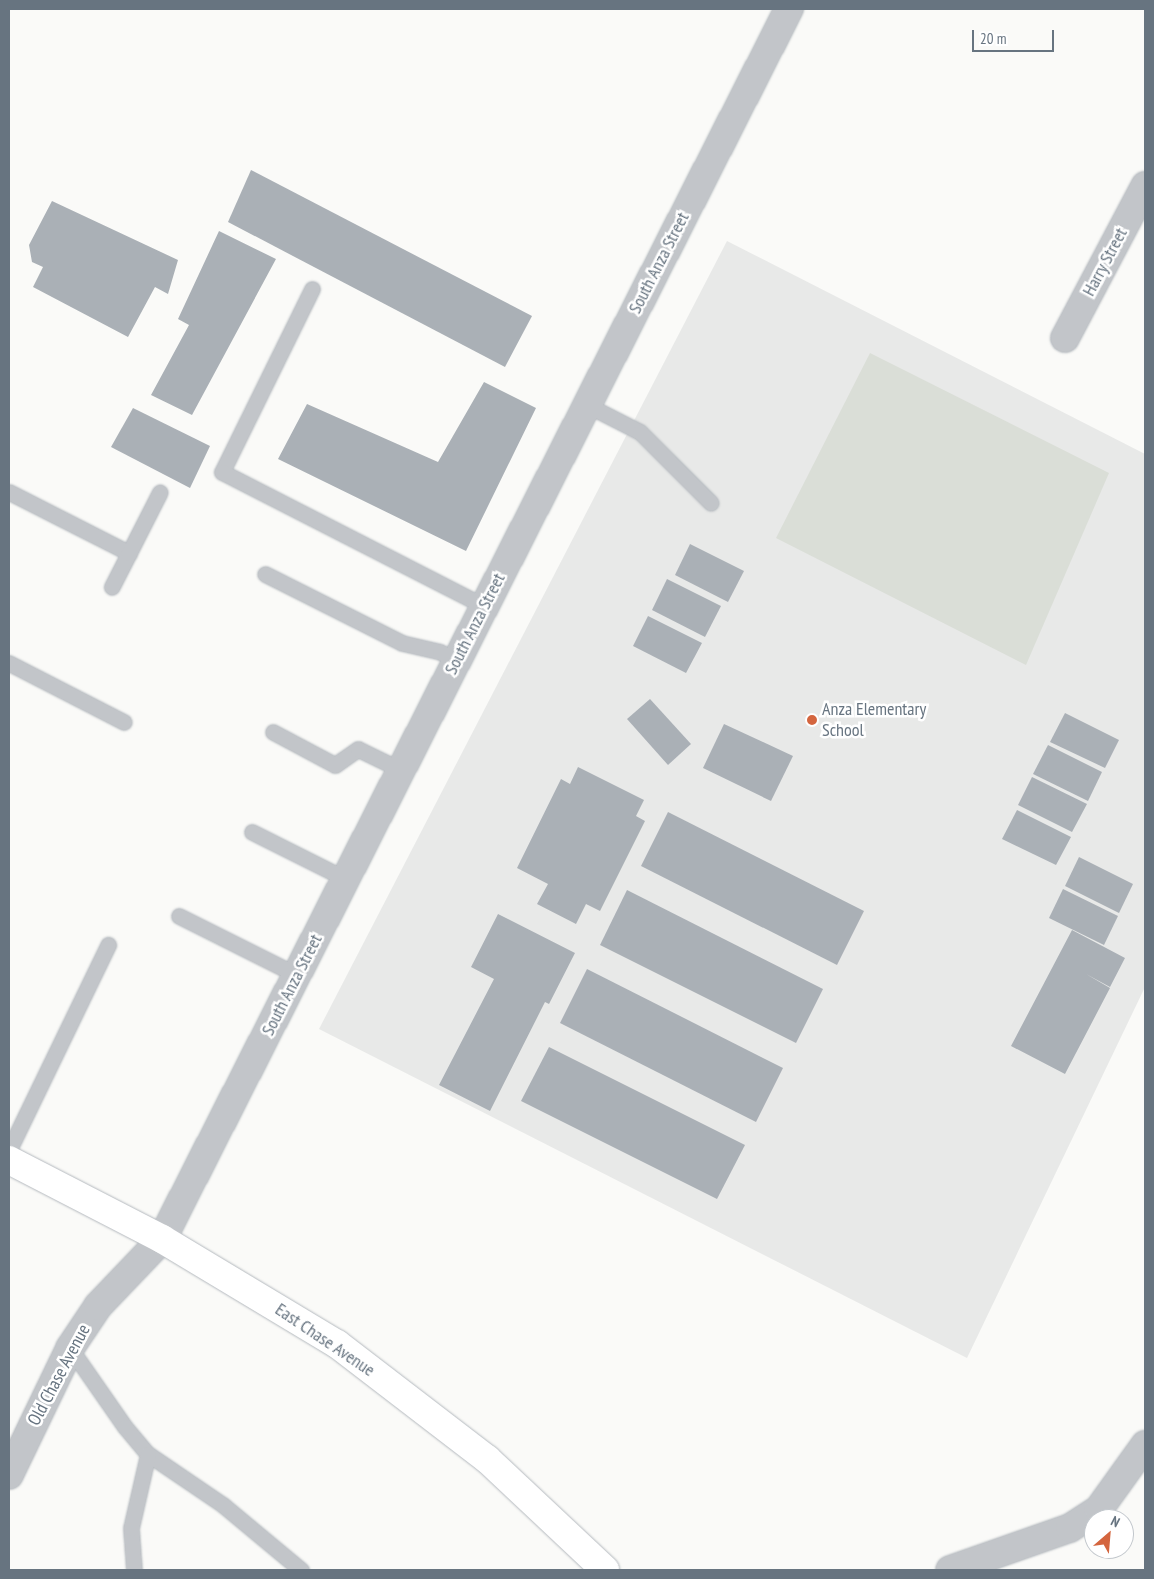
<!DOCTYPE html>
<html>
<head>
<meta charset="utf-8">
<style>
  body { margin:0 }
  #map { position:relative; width:1154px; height:1579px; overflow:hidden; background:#fafaf8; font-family:"PT Sans Narrow",sans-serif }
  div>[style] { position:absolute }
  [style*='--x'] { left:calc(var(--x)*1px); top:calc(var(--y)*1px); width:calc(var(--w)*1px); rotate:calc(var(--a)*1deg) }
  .built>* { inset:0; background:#e8e9e8 }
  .green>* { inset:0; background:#daded7 }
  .building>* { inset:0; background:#aab0b6 }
  .roads { filter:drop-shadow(0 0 1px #b4b9be) drop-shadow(0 0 1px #b4b9be) }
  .lane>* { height:15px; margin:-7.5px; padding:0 7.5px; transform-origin:7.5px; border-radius:7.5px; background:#c2c5c9 }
  .street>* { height:28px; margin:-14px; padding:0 14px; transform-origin:14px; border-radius:14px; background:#c2c5c9 }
  .secondary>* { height:28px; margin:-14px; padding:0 14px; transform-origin:14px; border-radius:14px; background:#fff }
  .dots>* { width:14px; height:14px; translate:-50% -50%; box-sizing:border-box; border:2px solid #fff; border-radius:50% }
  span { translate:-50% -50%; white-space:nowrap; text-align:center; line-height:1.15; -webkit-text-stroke:5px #fff; paint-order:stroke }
  .street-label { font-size:18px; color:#677480 }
  .poi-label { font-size:18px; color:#677480 }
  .left { translate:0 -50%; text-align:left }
  .frame { position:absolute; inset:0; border:10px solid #677480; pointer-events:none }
  .north { position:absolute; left:1084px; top:1509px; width:50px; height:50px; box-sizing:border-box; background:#fff; border:1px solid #c2c7cc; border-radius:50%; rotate:27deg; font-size:14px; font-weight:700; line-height:20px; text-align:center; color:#677480 }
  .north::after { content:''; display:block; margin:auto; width:18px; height:22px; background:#d4653e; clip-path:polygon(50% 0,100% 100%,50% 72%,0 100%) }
  .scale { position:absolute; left:972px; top:30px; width:82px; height:22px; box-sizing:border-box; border:2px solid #677480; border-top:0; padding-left:6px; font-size:15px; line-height:18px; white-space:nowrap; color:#677480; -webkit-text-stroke:4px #fff; paint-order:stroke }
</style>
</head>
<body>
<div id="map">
  <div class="built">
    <i style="clip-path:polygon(727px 241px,1145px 454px,1145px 987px,967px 1358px,319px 1029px)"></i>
  </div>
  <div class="green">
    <i style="clip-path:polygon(870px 353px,1109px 473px,1026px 665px,776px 538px)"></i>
  </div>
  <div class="building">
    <i style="clip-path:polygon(251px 170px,532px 316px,505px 367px,228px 222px)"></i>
    <i style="clip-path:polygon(52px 201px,178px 260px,168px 294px,155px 287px,128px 337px,33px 287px,43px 267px,32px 262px,29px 245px)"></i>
    <i style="clip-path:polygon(219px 231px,276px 259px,192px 415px,151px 395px,189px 325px,178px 319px)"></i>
    <i style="clip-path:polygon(484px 382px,536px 408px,466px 551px,278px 459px,307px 404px,438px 462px)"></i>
    <i style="clip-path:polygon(133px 408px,210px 446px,190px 488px,111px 447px)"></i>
    <i style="clip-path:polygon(690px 544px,744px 571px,728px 602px,675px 575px)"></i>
    <i style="clip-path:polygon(667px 579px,721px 606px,705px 637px,652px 610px)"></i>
    <i style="clip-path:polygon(648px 616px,702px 643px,686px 673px,633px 646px)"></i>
    <i style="clip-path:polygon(650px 699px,691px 744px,668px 765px,627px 719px)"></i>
    <i style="clip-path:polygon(1065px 713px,1119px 740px,1105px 768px,1050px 742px)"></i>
    <i style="clip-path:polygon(724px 724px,793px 756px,771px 801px,703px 768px)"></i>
    <i style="clip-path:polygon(1048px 745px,1102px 772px,1088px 801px,1033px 774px)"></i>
    <i style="clip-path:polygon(578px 767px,644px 800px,636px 816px,645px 821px,600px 911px,586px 904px,576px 924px,537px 904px,548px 884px,517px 868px,561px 779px,570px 784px)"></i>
    <i style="clip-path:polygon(1032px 777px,1087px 804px,1072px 832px,1018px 805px)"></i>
    <i style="clip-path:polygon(1017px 810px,1071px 837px,1056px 865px,1002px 839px)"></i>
    <i style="clip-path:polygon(668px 812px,864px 911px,837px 965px,641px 866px)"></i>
    <i style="clip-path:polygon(1079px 857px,1133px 884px,1119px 913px,1065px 886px)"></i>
    <i style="clip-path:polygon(1063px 889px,1118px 916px,1104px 945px,1049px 918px)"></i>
    <i style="clip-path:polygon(627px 890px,823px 989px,796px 1043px,600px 945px)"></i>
    <i style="clip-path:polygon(498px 914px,575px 953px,549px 1004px,545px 1002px,490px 1111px,439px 1085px,494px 979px,471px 967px)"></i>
    <i style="clip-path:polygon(1072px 930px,1125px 958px,1110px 987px,1086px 974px,1110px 988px,1065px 1074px,1011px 1046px)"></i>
    <i style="clip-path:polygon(587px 969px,783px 1068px,756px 1122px,560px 1023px)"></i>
    <i style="clip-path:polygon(549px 1047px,745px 1145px,717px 1199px,521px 1101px)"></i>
  </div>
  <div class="roads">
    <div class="lane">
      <i style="--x:312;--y:289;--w:204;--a:116.2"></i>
      <i style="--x:222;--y:472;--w:294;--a:27.1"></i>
      <i style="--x:587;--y:405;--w:59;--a:27"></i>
      <i style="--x:640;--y:432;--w:100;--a:45"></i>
      <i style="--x:9;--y:492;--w:135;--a:26.9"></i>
      <i style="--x:129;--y:553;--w:38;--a:117"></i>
      <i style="--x:129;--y:553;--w:68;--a:-63.1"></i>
      <i style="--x:265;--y:574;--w:153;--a:26.7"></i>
      <i style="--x:402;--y:643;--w:39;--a:13"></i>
      <i style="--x:440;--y:652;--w:19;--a:25"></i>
      <i style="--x:9;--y:663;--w:129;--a:27.2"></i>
      <i style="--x:273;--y:732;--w:70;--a:28"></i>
      <i style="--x:335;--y:765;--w:28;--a:-35"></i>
      <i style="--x:358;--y:749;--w:48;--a:26"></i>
      <i style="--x:252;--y:832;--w:105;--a:26.6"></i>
      <i style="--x:179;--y:916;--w:132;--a:26.6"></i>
      <i style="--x:9;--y:1150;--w:228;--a:-64.2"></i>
      <i style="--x:70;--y:1348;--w:96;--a:55.2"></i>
      <i style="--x:125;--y:1427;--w:35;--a:50"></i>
      <i style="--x:148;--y:1454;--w:91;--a:34.2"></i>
      <i style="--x:223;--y:1505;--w:102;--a:39.8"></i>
      <i style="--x:134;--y:1570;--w:42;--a:-94.1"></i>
      <i style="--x:131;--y:1528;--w:76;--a:-77.1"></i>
    </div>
    <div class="street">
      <i style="--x:1065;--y:338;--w:172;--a:-62.2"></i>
      <i style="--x:9;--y:1475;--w:141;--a:-64.3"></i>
      <i style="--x:70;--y:1348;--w:50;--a:-56.3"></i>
      <i style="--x:98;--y:1306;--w:93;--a:-46.3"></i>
      <i style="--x:162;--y:1239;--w:1381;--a:-62.99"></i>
      <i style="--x:950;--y:1570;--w:127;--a:-19.3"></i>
      <i style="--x:1070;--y:1528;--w:35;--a:-33"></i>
      <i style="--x:1099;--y:1509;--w:79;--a:-54.3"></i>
    </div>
    <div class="secondary">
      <i style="--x:9;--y:1160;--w:172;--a:27.3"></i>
      <i style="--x:162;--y:1239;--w:204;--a:31"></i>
      <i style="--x:337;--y:1344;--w:189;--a:37.5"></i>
      <i style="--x:487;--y:1459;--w:162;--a:43.2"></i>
    </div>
  </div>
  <div class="dots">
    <i style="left:812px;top:720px;background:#d4653e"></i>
  </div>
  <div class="street-label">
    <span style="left:1105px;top:262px;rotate:-62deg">Harry Street</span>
    <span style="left:659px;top:263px;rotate:-63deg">South Anza Street</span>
    <span style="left:475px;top:624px;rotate:-63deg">South Anza Street</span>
    <span style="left:292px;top:985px;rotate:-63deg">South Anza Street</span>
    <span style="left:325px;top:1340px;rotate:34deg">East Chase Avenue</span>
    <span style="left:59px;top:1375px;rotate:-62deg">Old Chase Avenue</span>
  </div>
  <div class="poi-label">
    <span class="left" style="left:822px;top:720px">Anza Elementary<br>School</span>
  </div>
  <div class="frame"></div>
  <div class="north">N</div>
  <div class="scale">20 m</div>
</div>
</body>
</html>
